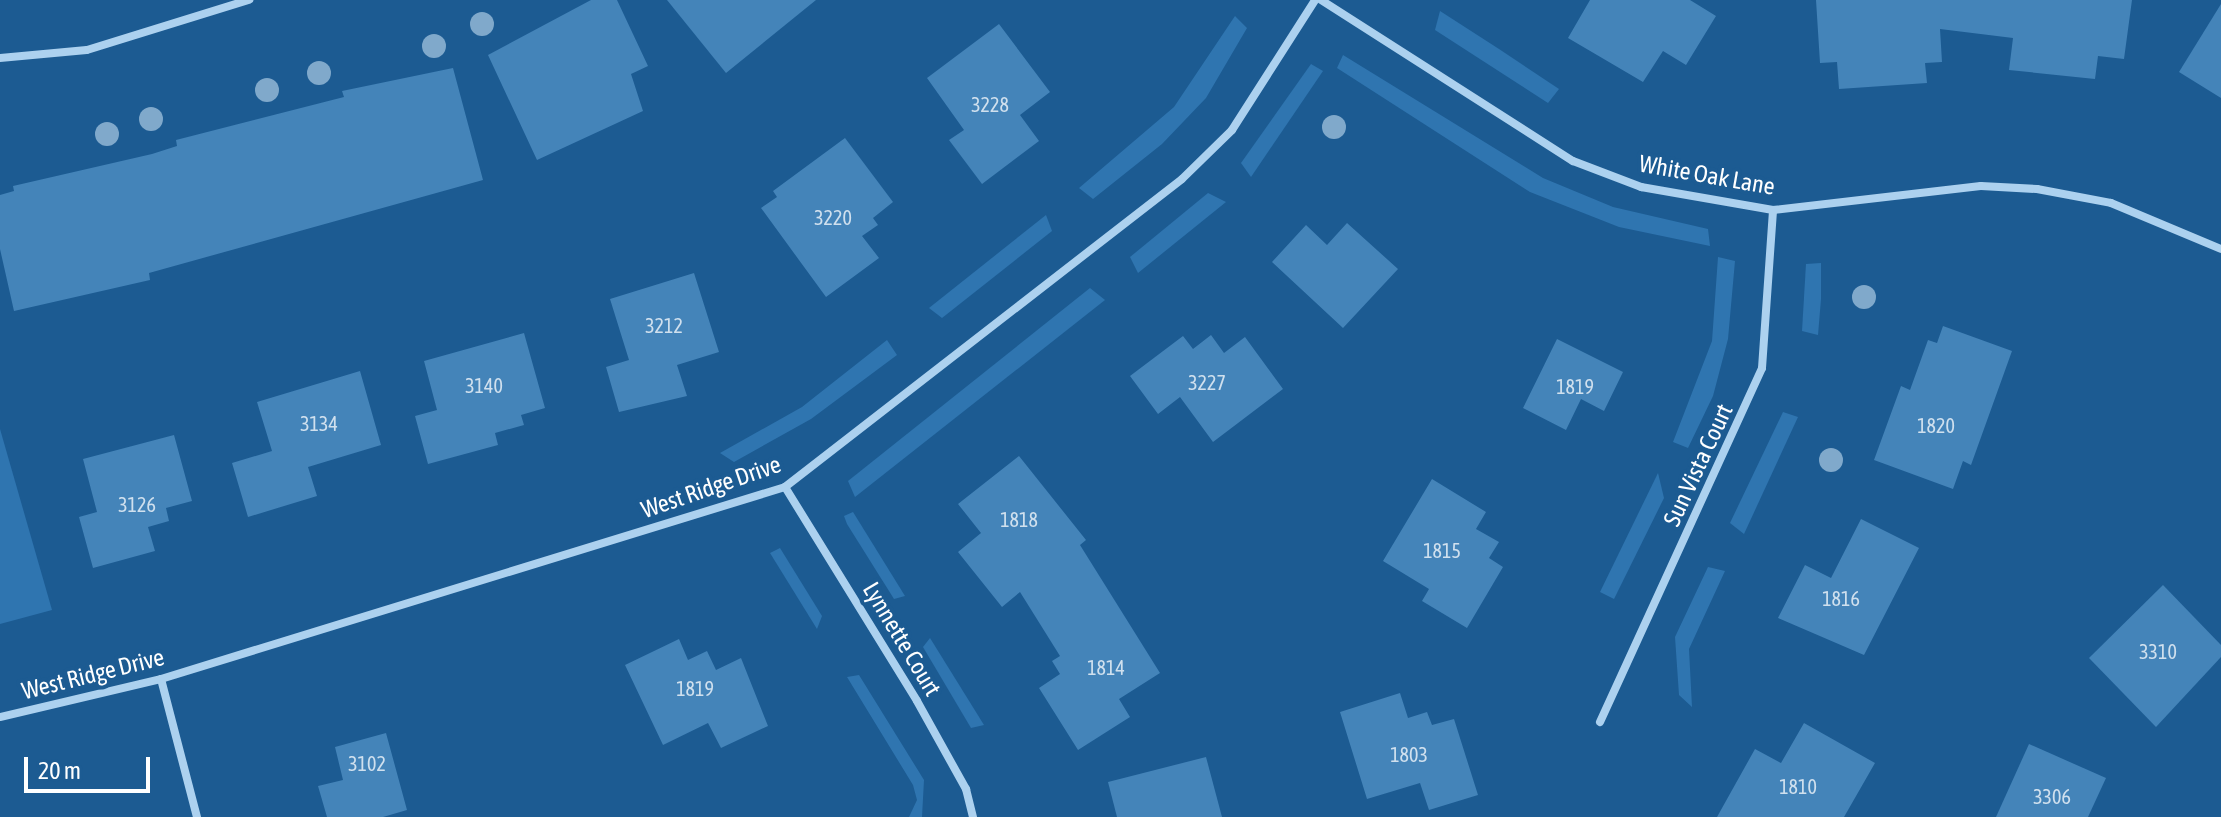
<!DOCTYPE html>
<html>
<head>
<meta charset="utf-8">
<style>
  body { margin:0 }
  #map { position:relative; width:2221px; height:817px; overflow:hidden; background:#1c5b92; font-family:"Asap Condensed",sans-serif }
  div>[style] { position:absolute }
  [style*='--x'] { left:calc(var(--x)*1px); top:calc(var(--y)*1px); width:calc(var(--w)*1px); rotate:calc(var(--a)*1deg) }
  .green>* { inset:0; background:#2f75b0 }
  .building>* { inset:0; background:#4484b9 }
  .minor>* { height:8px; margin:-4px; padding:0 4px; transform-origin:4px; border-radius:4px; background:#acd1ef }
  .trees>* { width:24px; height:24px; margin:-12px; border-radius:50%; background:#80a9cb }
  span { translate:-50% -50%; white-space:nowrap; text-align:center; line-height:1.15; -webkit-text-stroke:8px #1c5b92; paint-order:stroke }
  .number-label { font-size:20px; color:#d0e0ee }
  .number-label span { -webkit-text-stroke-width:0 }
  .street-label { font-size:24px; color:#fff }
  .scale { position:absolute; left:24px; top:757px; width:126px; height:36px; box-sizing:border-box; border:4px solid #fff; border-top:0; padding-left:10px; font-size:24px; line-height:28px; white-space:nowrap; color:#fff; -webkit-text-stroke:6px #1c5b92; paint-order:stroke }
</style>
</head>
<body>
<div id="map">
  <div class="green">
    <i style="clip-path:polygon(1440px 11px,1499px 49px,1559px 89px,1548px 103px,1435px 30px)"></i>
    <i style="clip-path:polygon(1235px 16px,1247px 28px,1206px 98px,1162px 144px,1093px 199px,1079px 188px,1174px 107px)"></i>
    <i style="clip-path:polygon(1343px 55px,1543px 178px,1613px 207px,1708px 229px,1710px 246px,1619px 227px,1530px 192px,1337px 68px)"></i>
    <i style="clip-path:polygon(1311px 64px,1323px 71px,1251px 177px,1241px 163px)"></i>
    <i style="clip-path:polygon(1208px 193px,1226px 202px,1138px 273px,1130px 257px)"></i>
    <i style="clip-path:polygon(1046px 215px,1052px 231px,942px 318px,929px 308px)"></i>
    <i style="clip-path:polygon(1718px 257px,1735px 261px,1728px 339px,1713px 396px,1688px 448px,1673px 442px,1712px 341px)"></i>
    <i style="clip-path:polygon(1821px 263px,1821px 299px,1818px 335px,1802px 331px,1806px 264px)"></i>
    <i style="clip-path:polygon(1090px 288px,1105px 300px,855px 497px,848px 481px)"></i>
    <i style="clip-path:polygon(887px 340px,897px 355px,811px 419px,734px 462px,720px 453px,802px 407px)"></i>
    <i style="clip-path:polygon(1783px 412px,1798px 417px,1744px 534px,1730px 523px)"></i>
    <i style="clip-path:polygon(0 429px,52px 610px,0 624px)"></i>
    <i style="clip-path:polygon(1658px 473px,1664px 498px,1614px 599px,1600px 592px)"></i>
    <i style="clip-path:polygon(853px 512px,905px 596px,894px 599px,847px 524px,844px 516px)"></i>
    <i style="clip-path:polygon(780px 548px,822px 616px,817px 629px,770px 553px)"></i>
    <i style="clip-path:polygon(1708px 567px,1725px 571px,1689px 649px,1692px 707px,1679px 695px,1675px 637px)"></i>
    <i style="clip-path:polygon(930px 638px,984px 725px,971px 728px,923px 647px)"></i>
    <i style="clip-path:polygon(859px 675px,924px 780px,922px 817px,909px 817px,917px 800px,913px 785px,847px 677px)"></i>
  </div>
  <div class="building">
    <i style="clip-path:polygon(591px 0,617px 0,648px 66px,631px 74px,643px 111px,537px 160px,488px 55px)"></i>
    <i style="clip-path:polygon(667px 0,816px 0,726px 73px)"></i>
    <i style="clip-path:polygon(1590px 0,1690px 0,1716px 16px,1686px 65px,1663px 51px,1643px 82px,1568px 38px)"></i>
    <i style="clip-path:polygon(1816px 0,2132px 0,2124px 59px,2098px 56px,2095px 79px,2009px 70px,2013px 38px,1940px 29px,1942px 62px,1925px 63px,1927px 83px,1839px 89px,1837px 62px,1820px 63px)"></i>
    <i style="clip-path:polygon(2221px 4px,2221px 98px,2179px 72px)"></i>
    <i style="clip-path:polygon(999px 24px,1050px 92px,1020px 115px,1039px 141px,982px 184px,949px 140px,964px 130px,927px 78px)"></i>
    <i style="clip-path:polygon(453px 68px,483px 180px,149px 273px,150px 280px,14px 311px,0 249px,0 195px,14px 191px,13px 186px,152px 154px,177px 146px,176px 140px,344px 97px,342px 91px)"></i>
    <i style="clip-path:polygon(845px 138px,893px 202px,873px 218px,878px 225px,862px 236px,879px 258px,826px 297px,761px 208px,777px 197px,773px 191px)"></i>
    <i style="clip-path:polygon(1347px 223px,1398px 269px,1343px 328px,1272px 262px,1306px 225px,1327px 245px)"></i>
    <i style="clip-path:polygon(694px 273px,719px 352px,677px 365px,687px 396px,619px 412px,606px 367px,629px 360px,610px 299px)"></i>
    <i style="clip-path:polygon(1943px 326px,2012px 351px,1971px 465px,1963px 461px,1953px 489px,1874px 460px,1901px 386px,1910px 390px,1928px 340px,1937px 343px)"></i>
    <i style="clip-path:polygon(524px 333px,545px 408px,521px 415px,524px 425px,495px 433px,498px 445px,428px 464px,415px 416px,437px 410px,424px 361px)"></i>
    <i style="clip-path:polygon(1211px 335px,1224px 353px,1245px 337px,1283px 389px,1213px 442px,1180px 397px,1158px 414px,1130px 376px,1183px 336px,1193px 349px)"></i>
    <i style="clip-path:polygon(1557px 339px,1623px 372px,1604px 411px,1581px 399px,1566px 430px,1523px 408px)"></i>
    <i style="clip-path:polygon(360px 371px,381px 445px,308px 467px,317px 496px,248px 517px,232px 463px,272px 451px,257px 402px)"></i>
    <i style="clip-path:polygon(174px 435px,192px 501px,166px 508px,169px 521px,148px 527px,155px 551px,93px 568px,79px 517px,97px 512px,83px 459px)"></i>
    <i style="clip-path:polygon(1019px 456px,1086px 540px,1080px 545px,1160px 673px,1119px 699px,1130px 717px,1078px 750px,1039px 688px,1060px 674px,1052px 661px,1060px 656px,1020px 592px,1002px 607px,958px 552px,981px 533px,958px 504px)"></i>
    <i style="clip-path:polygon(1432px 479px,1486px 512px,1476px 529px,1499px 542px,1489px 558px,1503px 567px,1467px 628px,1422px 601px,1429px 589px,1383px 561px)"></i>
    <i style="clip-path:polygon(1861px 519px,1919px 548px,1864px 655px,1778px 618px,1805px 565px,1831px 578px)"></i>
    <i style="clip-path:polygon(2163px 585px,2221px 645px,2221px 657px,2156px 727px,2089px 658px)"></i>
    <i style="clip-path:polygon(679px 639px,688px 660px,707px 651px,716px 670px,741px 658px,768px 726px,721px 748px,708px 723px,663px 745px,625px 665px)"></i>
    <i style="clip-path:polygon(1400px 693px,1408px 718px,1427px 712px,1432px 725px,1454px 719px,1478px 795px,1429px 810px,1420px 783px,1367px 799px,1340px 712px)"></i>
    <i style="clip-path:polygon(1804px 723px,1875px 763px,1844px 817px,1717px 817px,1755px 749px,1781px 763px)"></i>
    <i style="clip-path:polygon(386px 733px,407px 810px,383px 817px,327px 817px,318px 786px,343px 780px,335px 747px)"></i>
    <i style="clip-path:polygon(2029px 744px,2106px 778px,2088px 817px,1996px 817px)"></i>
    <i style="clip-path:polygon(1206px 757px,1222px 817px,1117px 817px,1108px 782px)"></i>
  </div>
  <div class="minor">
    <i style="--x:1321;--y:0;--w:299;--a:32.6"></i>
    <i style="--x:1573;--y:161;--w:73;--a:20.9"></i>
    <i style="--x:1641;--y:187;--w:134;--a:9.9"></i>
    <i style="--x:1773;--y:210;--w:209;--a:-6.6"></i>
    <i style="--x:1981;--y:186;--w:56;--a:3.1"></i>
    <i style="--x:2037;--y:189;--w:75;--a:10.7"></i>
    <i style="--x:2111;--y:203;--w:119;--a:22.7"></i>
    <i style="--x:0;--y:58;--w:87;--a:-5.3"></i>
    <i style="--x:87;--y:50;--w:170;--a:-17.2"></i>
    <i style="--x:785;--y:487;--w:251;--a:58.3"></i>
    <i style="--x:917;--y:701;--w:101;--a:60.9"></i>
    <i style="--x:966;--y:789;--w:29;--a:76"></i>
    <i style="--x:161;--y:679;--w:143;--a:75.4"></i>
    <i style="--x:0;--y:717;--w:165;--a:-13.3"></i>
    <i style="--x:161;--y:679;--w:653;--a:-17.1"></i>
    <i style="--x:785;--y:487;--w:502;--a:-37.8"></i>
    <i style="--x:1182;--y:179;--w:70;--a:-44.4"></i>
    <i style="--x:1232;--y:130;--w:154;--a:-57.4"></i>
    <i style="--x:1600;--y:722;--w:389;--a:-65.4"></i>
    <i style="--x:1762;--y:368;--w:158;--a:-86"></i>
  </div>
  <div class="trees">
    <i style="left:482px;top:24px"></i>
    <i style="left:434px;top:46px"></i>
    <i style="left:319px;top:73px"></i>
    <i style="left:267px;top:90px"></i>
    <i style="left:151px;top:119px"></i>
    <i style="left:1334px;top:127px"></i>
    <i style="left:107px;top:134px"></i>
    <i style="left:1864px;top:297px"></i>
    <i style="left:1831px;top:460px"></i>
  </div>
  <div class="number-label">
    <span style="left:990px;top:104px">3228</span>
    <span style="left:833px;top:217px">3220</span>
    <span style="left:664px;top:325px">3212</span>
    <span style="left:1207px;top:382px">3227</span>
    <span style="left:484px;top:385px">3140</span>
    <span style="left:1575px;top:386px">1819</span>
    <span style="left:319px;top:423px">3134</span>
    <span style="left:1936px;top:425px">1820</span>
    <span style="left:137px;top:504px">3126</span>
    <span style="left:1019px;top:519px">1818</span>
    <span style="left:1442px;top:550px">1815</span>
    <span style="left:1841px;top:598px">1816</span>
    <span style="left:2158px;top:651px">3310</span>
    <span style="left:1106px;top:667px">1814</span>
    <span style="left:695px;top:688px">1819</span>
    <span style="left:1409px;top:754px">1803</span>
    <span style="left:367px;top:763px">3102</span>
    <span style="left:1798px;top:786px">1810</span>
    <span style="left:2052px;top:796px">3306</span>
  </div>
  <div class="street-label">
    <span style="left:1707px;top:175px;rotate:10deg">White Oak Lane</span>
    <span style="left:1698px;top:465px;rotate:-65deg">Sun Vista Court</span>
    <span style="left:711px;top:487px;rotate:-19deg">West Ridge Drive</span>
    <span style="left:902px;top:639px;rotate:59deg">Lynnette Court</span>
    <span style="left:93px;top:674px;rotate:-14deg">West Ridge Drive</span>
  </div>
  <div class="scale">20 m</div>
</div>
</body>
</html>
